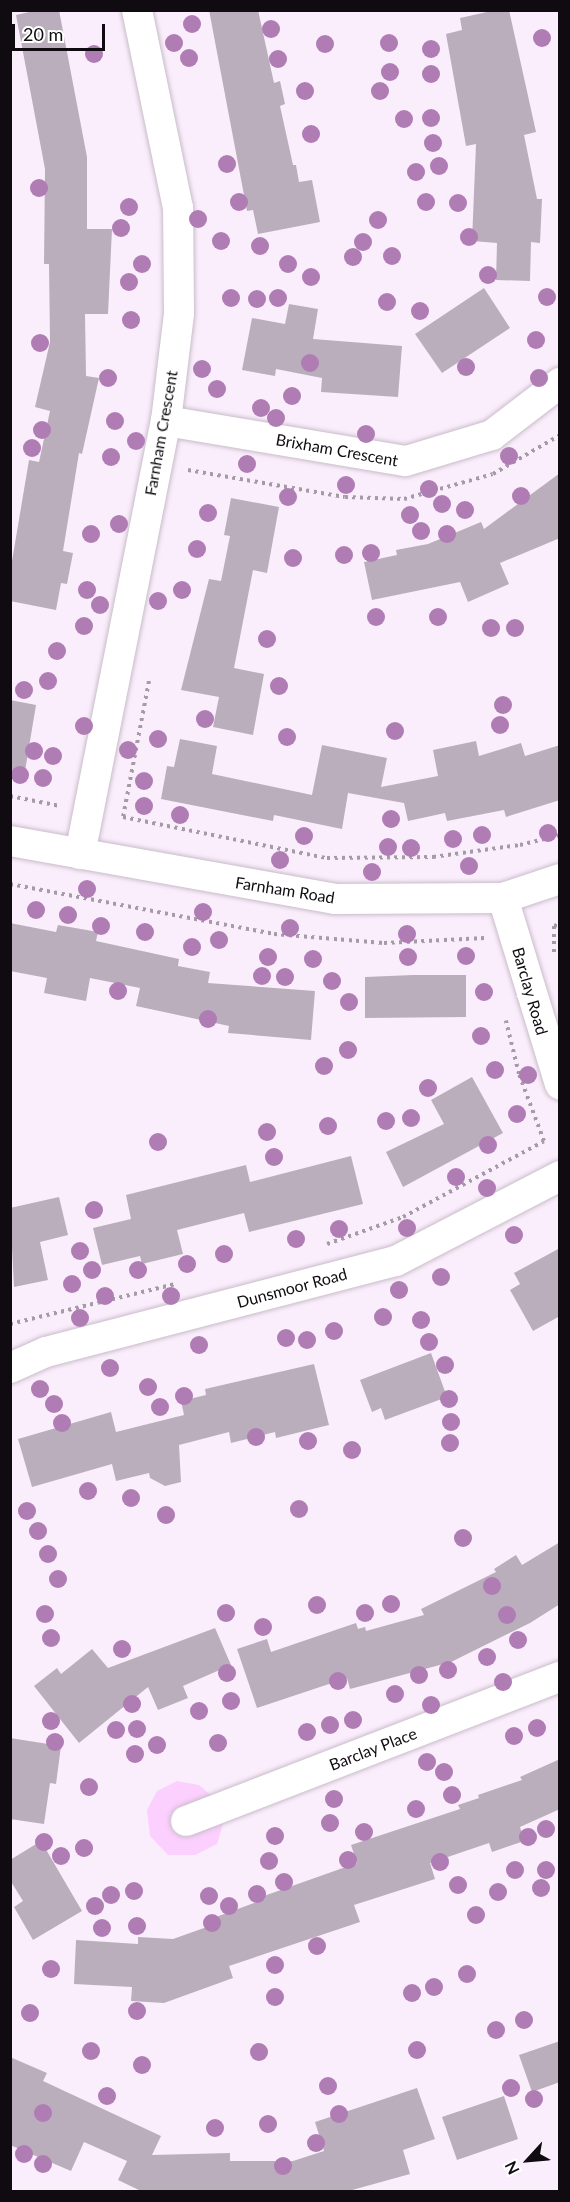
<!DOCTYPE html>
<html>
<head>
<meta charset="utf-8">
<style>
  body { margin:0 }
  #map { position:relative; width:570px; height:2202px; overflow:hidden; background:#fbeefc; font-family:Lato,sans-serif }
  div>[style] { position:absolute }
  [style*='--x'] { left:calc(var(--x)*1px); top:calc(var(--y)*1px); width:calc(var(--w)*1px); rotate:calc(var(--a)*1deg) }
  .green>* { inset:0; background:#fbcffe }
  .building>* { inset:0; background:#bbaebc }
  .path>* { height:4px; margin-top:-2px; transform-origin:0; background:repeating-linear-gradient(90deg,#a59ba6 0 3px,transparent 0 7.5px) }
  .roads { filter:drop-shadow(0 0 2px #c9bcca) drop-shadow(0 0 2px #c9bcca) }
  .minor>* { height:30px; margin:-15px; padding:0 15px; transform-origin:15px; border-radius:15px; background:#fff }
  .trees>* { width:18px; height:18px; margin:-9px; border-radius:50%; background:#af7cb4 }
  span { translate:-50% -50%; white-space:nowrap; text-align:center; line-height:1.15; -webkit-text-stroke:6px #fff; paint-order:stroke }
  .street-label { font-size:16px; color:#0f0b10 }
  .frame { position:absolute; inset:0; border:12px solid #0f0b10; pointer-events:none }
  .north { position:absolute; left:498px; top:2130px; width:60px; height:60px; -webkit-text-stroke:4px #fff; paint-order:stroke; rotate:244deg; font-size:16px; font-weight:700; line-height:24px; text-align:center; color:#0f0b10 }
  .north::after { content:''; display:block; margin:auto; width:21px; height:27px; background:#0f0b10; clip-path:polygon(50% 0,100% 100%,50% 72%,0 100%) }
  .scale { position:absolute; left:12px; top:24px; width:93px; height:27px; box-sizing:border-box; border:3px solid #0f0b10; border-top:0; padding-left:8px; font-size:18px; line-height:21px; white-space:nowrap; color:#0f0b10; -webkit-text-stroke:4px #fff; paint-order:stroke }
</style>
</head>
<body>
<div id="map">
  <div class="green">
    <i style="clip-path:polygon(177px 1781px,199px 1785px,214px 1798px,224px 1820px,217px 1844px,195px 1855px,168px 1855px,150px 1836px,147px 1810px,157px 1791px)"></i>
  </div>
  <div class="building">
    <i style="clip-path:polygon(38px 10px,59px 10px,87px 157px,87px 229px,112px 229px,108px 314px,85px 314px,86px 376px,99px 378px,82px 454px,79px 453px,63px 551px,73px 553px,67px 584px,61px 583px,56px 610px,10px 601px,10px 573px,29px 460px,39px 462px,50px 411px,35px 407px,50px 342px,49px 264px,44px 264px,45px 169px,16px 15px)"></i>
    <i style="clip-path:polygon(209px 10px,258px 10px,274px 83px,280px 81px,285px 104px,280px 106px,293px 165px,296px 165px,299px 182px,312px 180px,320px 222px,258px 234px,253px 210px,247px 211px)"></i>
    <i style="clip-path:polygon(496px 10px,509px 10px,536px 132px,524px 135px,537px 199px,542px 199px,540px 243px,531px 242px,530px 281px,496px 280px,497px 243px,472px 241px,476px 144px,466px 146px,446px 34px,462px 30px,460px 18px)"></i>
    <i style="clip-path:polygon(484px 288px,510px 328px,442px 373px,415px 334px)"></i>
    <i style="clip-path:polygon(289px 304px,318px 309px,313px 339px,402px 346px,398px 397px,321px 392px,322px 378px,276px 369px,275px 376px,242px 370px,252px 318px,285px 324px)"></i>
    <i style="clip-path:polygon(560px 473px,560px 538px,500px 563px,509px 584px,468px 602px,460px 582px,372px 600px,364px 562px,397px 555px,396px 550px,428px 544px,481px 522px,484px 529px)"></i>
    <i style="clip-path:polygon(231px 498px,279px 507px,267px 573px,253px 570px,234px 668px,264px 674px,253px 735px,213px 727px,219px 697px,181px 690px,209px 579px,221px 581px,230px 536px,224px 535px)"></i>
    <i style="clip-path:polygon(10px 700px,36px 705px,24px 777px,10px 776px)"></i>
    <i style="clip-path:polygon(180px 739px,217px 746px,212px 774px,312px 795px,322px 745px,387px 758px,381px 787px,438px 776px,433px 750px,476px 741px,479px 756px,521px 743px,525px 756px,560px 745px,560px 800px,506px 817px,504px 810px,447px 821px,445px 813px,408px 821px,404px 803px,348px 793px,342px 829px,274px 815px,273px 821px,161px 799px,167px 766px,174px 767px)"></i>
    <i style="clip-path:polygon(10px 923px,56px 932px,58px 925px,98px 932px,96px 941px,179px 959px,178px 966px,210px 972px,208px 983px,315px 991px,311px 1040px,228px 1033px,229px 1026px,136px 1006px,140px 988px,90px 978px,86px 1001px,44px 993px,47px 978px,10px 971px)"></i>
    <i style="clip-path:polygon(413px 975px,466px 975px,466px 1017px,365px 1018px,365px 977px)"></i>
    <i style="clip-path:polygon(472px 1077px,503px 1133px,403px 1187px,386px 1152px,444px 1124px,431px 1100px)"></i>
    <i style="clip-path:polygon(351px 1156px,363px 1204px,249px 1232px,244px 1213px,177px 1230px,183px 1254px,142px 1264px,140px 1256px,102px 1265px,93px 1228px,131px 1219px,126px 1195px,246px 1165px,250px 1182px)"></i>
    <i style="clip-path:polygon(59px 1197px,68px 1235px,40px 1242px,48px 1280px,14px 1287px,10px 1208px)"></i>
    <i style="clip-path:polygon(560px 1248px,560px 1316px,533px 1331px,510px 1290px,520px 1284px,514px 1273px)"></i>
    <i style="clip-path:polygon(431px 1353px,447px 1397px,385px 1420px,381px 1408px,372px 1412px,360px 1380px)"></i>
    <i style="clip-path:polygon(314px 1364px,329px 1425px,276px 1438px,275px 1432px,231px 1443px,229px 1432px,179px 1445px,181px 1482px,165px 1486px,150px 1478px,149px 1473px,116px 1481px,112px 1464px,32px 1487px,18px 1439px,111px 1412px,116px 1432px,184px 1415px,181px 1401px,206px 1395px,205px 1389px)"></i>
    <i style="clip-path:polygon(560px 1542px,560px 1604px,530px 1623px,451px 1662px,350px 1689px,347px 1678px,257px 1708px,237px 1649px,267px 1639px,271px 1652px,356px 1623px,358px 1629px,365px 1627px,366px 1631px,424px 1615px,421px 1609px,496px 1572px,494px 1569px,516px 1555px,522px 1565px)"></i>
    <i style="clip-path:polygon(215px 1628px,231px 1665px,183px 1686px,188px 1698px,158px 1710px,148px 1687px,79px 1743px,34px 1686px,57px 1668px,61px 1674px,92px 1649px,108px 1668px)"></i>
    <i style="clip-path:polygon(10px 1738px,61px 1746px,56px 1784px,50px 1783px,44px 1824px,10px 1819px)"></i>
    <i style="clip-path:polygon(560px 1759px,560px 1809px,520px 1827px,524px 1841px,492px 1852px,489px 1843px,430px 1863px,435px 1879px,354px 1905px,360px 1922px,229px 1966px,233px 1978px,164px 2003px,131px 2001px,132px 1987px,74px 1984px,76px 1940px,138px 1944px,138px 1937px,173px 1939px,218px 1923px,216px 1917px,262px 1900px,261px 1897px,357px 1863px,351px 1845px,460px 1809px,458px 1805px,479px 1798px,478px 1795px,522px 1780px,520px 1777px)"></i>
    <i style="clip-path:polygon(41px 1841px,82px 1911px,33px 1940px,14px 1907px,23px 1901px,10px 1880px,10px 1860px)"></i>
    <i style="clip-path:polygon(560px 2041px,560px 2082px,532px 2092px,519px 2055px)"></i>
    <i style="clip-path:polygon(10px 2057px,47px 2073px,43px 2081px,161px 2136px,152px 2155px,230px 2153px,230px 2161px,293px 2161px,324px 2151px,315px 2122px,417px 2088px,435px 2139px,403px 2150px,410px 2174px,345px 2192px,143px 2192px,118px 2180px,127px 2161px,84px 2142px,71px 2171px,10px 2145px)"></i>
    <i style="clip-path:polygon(504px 2096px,518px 2139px,457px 2160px,442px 2117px)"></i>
  </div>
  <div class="path">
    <i style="--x:188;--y:470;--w:159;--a:9.8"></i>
    <i style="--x:345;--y:497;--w:59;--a:1.9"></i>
    <i style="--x:404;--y:499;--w:92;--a:-15.7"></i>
    <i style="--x:493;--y:474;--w:78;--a:-30.2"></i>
    <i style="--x:149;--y:681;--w:138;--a:100.8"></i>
    <i style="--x:123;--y:817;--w:208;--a:11.4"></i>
    <i style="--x:327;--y:858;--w:106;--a:-0.5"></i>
    <i style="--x:433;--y:857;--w:88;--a:-7.9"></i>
    <i style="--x:520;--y:845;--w:41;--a:-14"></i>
    <i style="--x:10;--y:796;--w:51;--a:11.3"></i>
    <i style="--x:10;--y:884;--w:269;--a:10.7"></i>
    <i style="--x:274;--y:934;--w:110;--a:4.7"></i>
    <i style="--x:384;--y:943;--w:101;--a:-2.8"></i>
    <i style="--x:554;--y:952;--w:26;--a:-90"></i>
    <i style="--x:554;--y:926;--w:6;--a:-18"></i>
    <i style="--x:327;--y:1244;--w:81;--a:-19.6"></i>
    <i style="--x:403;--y:1217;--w:160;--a:-28.3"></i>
    <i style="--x:544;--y:1141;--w:72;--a:-110.5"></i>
    <i style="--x:519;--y:1074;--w:55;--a:-103.8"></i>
    <i style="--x:10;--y:1324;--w:170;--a:-13.6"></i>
  </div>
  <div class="roads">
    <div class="minor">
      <i style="--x:166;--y:421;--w:243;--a:9.5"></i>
      <i style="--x:406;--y:461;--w:90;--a:-16.8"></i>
      <i style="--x:492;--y:435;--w:86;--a:-37.4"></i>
      <i style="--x:10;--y:841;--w:330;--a:10.1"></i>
      <i style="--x:335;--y:899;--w:168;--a:-0.3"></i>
      <i style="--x:503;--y:898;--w:60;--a:-18.4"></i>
      <i style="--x:80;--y:854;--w:441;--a:-78.8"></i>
      <i style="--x:166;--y:421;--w:108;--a:-83.1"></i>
      <i style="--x:179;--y:314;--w:106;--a:-90.5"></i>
      <i style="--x:178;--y:208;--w:202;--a:-101.7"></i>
      <i style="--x:503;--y:898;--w:195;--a:73"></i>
      <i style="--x:10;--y:1368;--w:39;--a:-24"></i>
      <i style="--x:46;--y:1352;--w:362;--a:-14.6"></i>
      <i style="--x:396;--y:1261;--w:185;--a:-27.4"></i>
      <i style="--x:186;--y:1821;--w:401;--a:-21.1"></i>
    </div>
  </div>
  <div class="trees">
    <i style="left:192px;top:24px"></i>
    <i style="left:271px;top:29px"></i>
    <i style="left:542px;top:38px"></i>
    <i style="left:174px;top:43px"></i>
    <i style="left:389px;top:43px"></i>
    <i style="left:325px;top:44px"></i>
    <i style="left:431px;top:49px"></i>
    <i style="left:94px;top:54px"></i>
    <i style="left:189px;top:58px"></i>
    <i style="left:278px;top:59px"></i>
    <i style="left:390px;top:72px"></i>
    <i style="left:431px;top:74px"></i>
    <i style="left:305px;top:91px"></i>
    <i style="left:380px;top:91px"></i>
    <i style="left:431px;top:118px"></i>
    <i style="left:404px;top:119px"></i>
    <i style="left:311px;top:134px"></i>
    <i style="left:433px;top:143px"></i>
    <i style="left:227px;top:164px"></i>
    <i style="left:439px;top:166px"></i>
    <i style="left:416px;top:172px"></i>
    <i style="left:39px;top:188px"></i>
    <i style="left:239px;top:202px"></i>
    <i style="left:426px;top:202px"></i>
    <i style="left:458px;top:203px"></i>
    <i style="left:129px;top:207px"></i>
    <i style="left:198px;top:219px"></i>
    <i style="left:378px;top:220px"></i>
    <i style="left:121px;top:228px"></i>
    <i style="left:469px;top:237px"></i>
    <i style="left:221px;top:241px"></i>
    <i style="left:363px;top:242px"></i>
    <i style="left:260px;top:246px"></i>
    <i style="left:392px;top:256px"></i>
    <i style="left:353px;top:257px"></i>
    <i style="left:142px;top:264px"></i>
    <i style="left:288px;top:264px"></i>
    <i style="left:488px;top:275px"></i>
    <i style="left:311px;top:277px"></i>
    <i style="left:129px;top:282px"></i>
    <i style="left:547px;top:297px"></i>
    <i style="left:231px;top:298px"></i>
    <i style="left:278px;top:298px"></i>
    <i style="left:257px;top:299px"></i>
    <i style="left:387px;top:302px"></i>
    <i style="left:420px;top:311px"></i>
    <i style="left:131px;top:320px"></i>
    <i style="left:536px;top:340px"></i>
    <i style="left:40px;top:343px"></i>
    <i style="left:310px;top:363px"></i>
    <i style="left:466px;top:367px"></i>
    <i style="left:202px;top:369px"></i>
    <i style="left:108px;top:378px"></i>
    <i style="left:539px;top:378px"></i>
    <i style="left:217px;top:389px"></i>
    <i style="left:292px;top:396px"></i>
    <i style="left:261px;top:408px"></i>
    <i style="left:276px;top:418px"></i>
    <i style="left:115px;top:421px"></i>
    <i style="left:42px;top:430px"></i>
    <i style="left:366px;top:434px"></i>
    <i style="left:136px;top:441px"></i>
    <i style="left:32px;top:448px"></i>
    <i style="left:509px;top:456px"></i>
    <i style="left:111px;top:457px"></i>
    <i style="left:247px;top:464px"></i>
    <i style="left:346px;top:485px"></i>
    <i style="left:429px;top:489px"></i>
    <i style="left:521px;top:496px"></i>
    <i style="left:288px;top:497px"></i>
    <i style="left:442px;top:504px"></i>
    <i style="left:465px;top:510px"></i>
    <i style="left:208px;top:513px"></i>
    <i style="left:410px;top:515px"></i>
    <i style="left:119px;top:524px"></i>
    <i style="left:421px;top:531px"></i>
    <i style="left:91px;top:534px"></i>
    <i style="left:447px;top:534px"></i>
    <i style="left:197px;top:549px"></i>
    <i style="left:371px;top:553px"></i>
    <i style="left:344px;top:555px"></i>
    <i style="left:293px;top:558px"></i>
    <i style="left:87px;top:590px"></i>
    <i style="left:182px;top:590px"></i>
    <i style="left:158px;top:601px"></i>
    <i style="left:100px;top:605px"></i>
    <i style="left:376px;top:617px"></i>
    <i style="left:438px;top:617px"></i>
    <i style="left:84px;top:626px"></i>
    <i style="left:491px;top:628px"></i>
    <i style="left:515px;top:628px"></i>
    <i style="left:267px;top:639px"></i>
    <i style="left:57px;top:651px"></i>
    <i style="left:48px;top:681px"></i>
    <i style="left:279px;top:686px"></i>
    <i style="left:24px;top:690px"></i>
    <i style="left:503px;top:705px"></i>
    <i style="left:205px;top:719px"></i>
    <i style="left:500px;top:725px"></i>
    <i style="left:84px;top:726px"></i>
    <i style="left:395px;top:731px"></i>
    <i style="left:287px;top:737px"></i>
    <i style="left:158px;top:739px"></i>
    <i style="left:128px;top:750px"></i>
    <i style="left:34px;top:751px"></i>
    <i style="left:53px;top:756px"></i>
    <i style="left:20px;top:775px"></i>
    <i style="left:43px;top:778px"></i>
    <i style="left:144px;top:781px"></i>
    <i style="left:144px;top:806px"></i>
    <i style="left:180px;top:815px"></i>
    <i style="left:391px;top:819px"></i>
    <i style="left:548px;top:833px"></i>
    <i style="left:482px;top:835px"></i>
    <i style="left:304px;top:836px"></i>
    <i style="left:453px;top:839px"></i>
    <i style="left:388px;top:847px"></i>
    <i style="left:411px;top:848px"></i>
    <i style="left:280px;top:860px"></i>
    <i style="left:469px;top:866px"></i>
    <i style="left:372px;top:872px"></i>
    <i style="left:87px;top:889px"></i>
    <i style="left:36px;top:910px"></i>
    <i style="left:203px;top:912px"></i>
    <i style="left:68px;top:915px"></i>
    <i style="left:101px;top:926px"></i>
    <i style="left:290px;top:928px"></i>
    <i style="left:145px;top:932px"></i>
    <i style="left:407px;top:934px"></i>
    <i style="left:219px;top:940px"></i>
    <i style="left:192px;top:947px"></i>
    <i style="left:466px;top:956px"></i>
    <i style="left:268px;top:957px"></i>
    <i style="left:408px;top:957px"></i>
    <i style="left:313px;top:959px"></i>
    <i style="left:262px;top:976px"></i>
    <i style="left:285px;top:977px"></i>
    <i style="left:332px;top:981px"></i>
    <i style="left:118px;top:991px"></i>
    <i style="left:484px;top:992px"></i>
    <i style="left:349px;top:1002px"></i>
    <i style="left:208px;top:1019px"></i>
    <i style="left:481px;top:1036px"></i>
    <i style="left:348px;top:1050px"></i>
    <i style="left:324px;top:1066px"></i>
    <i style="left:495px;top:1070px"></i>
    <i style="left:528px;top:1075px"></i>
    <i style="left:428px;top:1088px"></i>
    <i style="left:517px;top:1114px"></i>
    <i style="left:411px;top:1118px"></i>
    <i style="left:386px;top:1121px"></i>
    <i style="left:328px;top:1126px"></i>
    <i style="left:267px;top:1132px"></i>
    <i style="left:158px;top:1142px"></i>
    <i style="left:488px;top:1145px"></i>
    <i style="left:274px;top:1157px"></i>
    <i style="left:456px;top:1177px"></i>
    <i style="left:487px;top:1188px"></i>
    <i style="left:94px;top:1210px"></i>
    <i style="left:407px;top:1228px"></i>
    <i style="left:339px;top:1229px"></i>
    <i style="left:514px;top:1235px"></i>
    <i style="left:296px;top:1239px"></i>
    <i style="left:80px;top:1251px"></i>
    <i style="left:224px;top:1254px"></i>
    <i style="left:187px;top:1264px"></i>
    <i style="left:92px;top:1270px"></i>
    <i style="left:138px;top:1270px"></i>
    <i style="left:441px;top:1277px"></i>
    <i style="left:72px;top:1284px"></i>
    <i style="left:399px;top:1290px"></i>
    <i style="left:105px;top:1296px"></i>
    <i style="left:171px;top:1296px"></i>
    <i style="left:383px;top:1317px"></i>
    <i style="left:80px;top:1318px"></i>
    <i style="left:421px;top:1320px"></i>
    <i style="left:334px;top:1331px"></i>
    <i style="left:286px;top:1338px"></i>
    <i style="left:307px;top:1340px"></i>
    <i style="left:429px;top:1342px"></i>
    <i style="left:199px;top:1345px"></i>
    <i style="left:445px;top:1365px"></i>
    <i style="left:110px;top:1368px"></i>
    <i style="left:148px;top:1387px"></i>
    <i style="left:40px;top:1389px"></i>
    <i style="left:184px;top:1396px"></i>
    <i style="left:449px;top:1399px"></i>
    <i style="left:54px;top:1404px"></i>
    <i style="left:160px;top:1407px"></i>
    <i style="left:451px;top:1422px"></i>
    <i style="left:62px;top:1423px"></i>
    <i style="left:256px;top:1437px"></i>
    <i style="left:308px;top:1441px"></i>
    <i style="left:450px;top:1443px"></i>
    <i style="left:352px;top:1450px"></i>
    <i style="left:88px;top:1491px"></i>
    <i style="left:131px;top:1498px"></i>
    <i style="left:299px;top:1509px"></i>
    <i style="left:27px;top:1511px"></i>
    <i style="left:166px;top:1515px"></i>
    <i style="left:38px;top:1531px"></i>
    <i style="left:463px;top:1538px"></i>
    <i style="left:48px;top:1554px"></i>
    <i style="left:58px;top:1579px"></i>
    <i style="left:492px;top:1586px"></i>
    <i style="left:391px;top:1604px"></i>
    <i style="left:317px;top:1605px"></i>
    <i style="left:226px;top:1613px"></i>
    <i style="left:365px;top:1613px"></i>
    <i style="left:45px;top:1614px"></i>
    <i style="left:507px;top:1615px"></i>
    <i style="left:263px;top:1627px"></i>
    <i style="left:51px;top:1638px"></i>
    <i style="left:518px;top:1640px"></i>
    <i style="left:122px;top:1649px"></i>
    <i style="left:487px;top:1657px"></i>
    <i style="left:448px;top:1670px"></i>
    <i style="left:227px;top:1673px"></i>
    <i style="left:419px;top:1675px"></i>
    <i style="left:338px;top:1681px"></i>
    <i style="left:503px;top:1682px"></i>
    <i style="left:395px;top:1694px"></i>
    <i style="left:231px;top:1701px"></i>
    <i style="left:132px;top:1704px"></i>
    <i style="left:431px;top:1705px"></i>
    <i style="left:199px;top:1711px"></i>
    <i style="left:353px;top:1720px"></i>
    <i style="left:51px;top:1721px"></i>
    <i style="left:330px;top:1725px"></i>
    <i style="left:537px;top:1728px"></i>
    <i style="left:137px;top:1729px"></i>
    <i style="left:116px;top:1730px"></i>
    <i style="left:307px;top:1732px"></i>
    <i style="left:514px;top:1736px"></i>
    <i style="left:55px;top:1742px"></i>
    <i style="left:218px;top:1743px"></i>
    <i style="left:157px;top:1745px"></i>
    <i style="left:135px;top:1754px"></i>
    <i style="left:427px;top:1762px"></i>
    <i style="left:444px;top:1772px"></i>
    <i style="left:89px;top:1787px"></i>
    <i style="left:452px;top:1795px"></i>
    <i style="left:334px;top:1799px"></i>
    <i style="left:416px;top:1809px"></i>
    <i style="left:330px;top:1823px"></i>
    <i style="left:546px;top:1829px"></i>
    <i style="left:364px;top:1832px"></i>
    <i style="left:275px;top:1836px"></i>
    <i style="left:528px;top:1837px"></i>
    <i style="left:44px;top:1842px"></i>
    <i style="left:84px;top:1848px"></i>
    <i style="left:61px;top:1856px"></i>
    <i style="left:348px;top:1860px"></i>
    <i style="left:269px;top:1861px"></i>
    <i style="left:440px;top:1862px"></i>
    <i style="left:515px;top:1870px"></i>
    <i style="left:546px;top:1870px"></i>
    <i style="left:284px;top:1882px"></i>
    <i style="left:458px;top:1885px"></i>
    <i style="left:541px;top:1888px"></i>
    <i style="left:134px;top:1891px"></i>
    <i style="left:498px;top:1892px"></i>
    <i style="left:257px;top:1894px"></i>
    <i style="left:111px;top:1895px"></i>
    <i style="left:209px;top:1896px"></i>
    <i style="left:95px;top:1906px"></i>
    <i style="left:229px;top:1906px"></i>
    <i style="left:476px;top:1915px"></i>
    <i style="left:212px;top:1923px"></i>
    <i style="left:137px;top:1926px"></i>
    <i style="left:102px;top:1928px"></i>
    <i style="left:317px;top:1946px"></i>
    <i style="left:275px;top:1965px"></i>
    <i style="left:51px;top:1969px"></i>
    <i style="left:467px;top:1974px"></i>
    <i style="left:434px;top:1987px"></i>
    <i style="left:412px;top:1993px"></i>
    <i style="left:275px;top:1997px"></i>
    <i style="left:137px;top:2011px"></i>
    <i style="left:30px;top:2013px"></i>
    <i style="left:524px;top:2020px"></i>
    <i style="left:496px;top:2030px"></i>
    <i style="left:417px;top:2050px"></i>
    <i style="left:91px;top:2051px"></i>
    <i style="left:259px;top:2052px"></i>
    <i style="left:142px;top:2065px"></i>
    <i style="left:328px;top:2086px"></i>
    <i style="left:511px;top:2088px"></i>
    <i style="left:107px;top:2096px"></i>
    <i style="left:534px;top:2099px"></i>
    <i style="left:43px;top:2113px"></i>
    <i style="left:339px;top:2114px"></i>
    <i style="left:268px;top:2124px"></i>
    <i style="left:215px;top:2128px"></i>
    <i style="left:316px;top:2143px"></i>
    <i style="left:24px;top:2154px"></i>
    <i style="left:43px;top:2164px"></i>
    <i style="left:283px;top:2166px"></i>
  </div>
  <div class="street-label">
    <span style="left:161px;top:433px;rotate:-80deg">Farnham Crescent</span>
    <span style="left:337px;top:450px;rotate:10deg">Brixham Crescent</span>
    <span style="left:285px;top:890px;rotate:9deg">Farnham Road</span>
    <span style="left:530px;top:991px;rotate:74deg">Barclay Road</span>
    <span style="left:292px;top:1288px;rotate:-15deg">Dunsmoor Road</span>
    <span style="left:373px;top:1749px;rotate:-21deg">Barclay Place</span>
  </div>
  <div class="frame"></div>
  <div class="north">N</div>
  <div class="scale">20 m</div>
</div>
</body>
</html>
